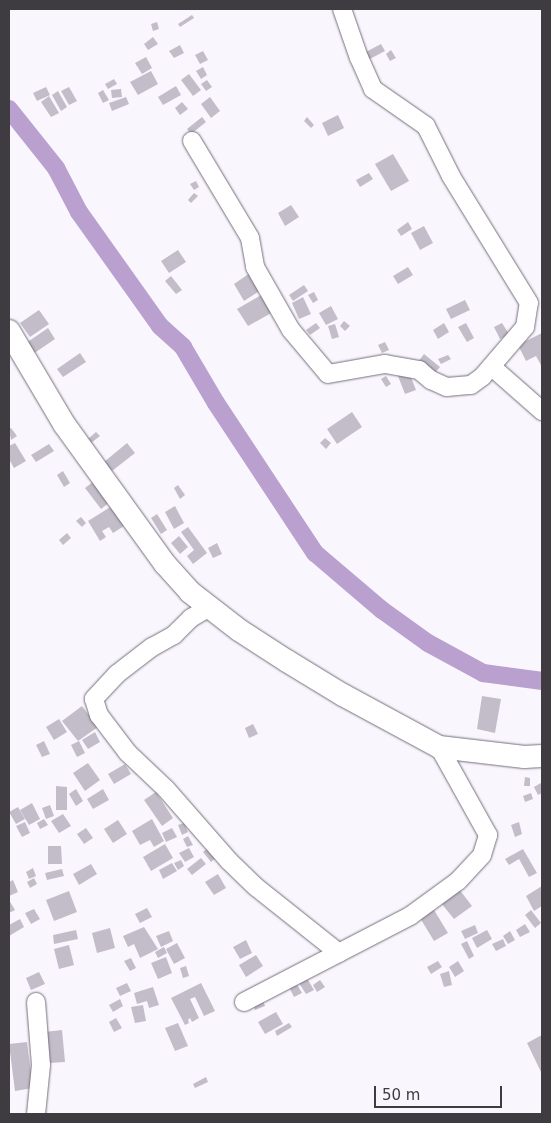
<!DOCTYPE html>
<html>
<head>
<meta charset="utf-8">
<style>
  body { margin:0 }
  #map { position:relative; width:551px; height:1123px; overflow:hidden; background:#faf6fe; font-family:"DejaVu Sans",sans-serif }
  div>[style] { position:absolute }
  [style*='--x'] { left:calc(var(--x)*1px); top:calc(var(--y)*1px); width:calc(var(--w)*1px); rotate:calc(var(--a)*1deg) }
  .canal>* { height:18px; margin:-9px; padding:0 9px; transform-origin:9px; border-radius:9px; background:#b9a0cf }
  .building>* { inset:0; background:#c3bdca }
  .roads { filter:drop-shadow(0 0 1px #746e7a) drop-shadow(0 0 1px #746e7a) }
  .minor>* { height:18px; margin:-9px; padding:0 9px; transform-origin:9px; border-radius:9px; background:#fff }
  .tertiary>* { height:22px; margin:-11px; padding:0 11px; transform-origin:11px; border-radius:11px; background:#fff }
  span { translate:-50% -50%; white-space:nowrap; text-align:center; line-height:1.15; -webkit-text-stroke:4px #faf6fe; paint-order:stroke }
  .frame { position:absolute; inset:0; border:10px solid #3e3c41; pointer-events:none }
  .scale { position:absolute; left:374px; top:1086px; width:128px; height:22px; box-sizing:border-box; border:2px solid #3e3c41; border-top:0; padding-left:6px; font-size:15px; line-height:18px; white-space:nowrap; color:#3e3c41; -webkit-text-stroke:4px #faf6fe; paint-order:stroke }
</style>
</head>
<body>
<div id="map">
  <div class="canal">
    <i style="--x:9;--y:109;--w:75;--a:51.5"></i>
    <i style="--x:56;--y:168;--w:50;--a:62.4"></i>
    <i style="--x:79;--y:212;--w:140;--a:54.6"></i>
    <i style="--x:160;--y:326;--w:31;--a:42"></i>
    <i style="--x:183;--y:347;--w:65;--a:59.5"></i>
    <i style="--x:216;--y:403;--w:180;--a:56.6"></i>
    <i style="--x:315;--y:553;--w:88;--a:40.4"></i>
    <i style="--x:382;--y:610;--w:57;--a:35.7"></i>
    <i style="--x:428;--y:643;--w:63;--a:28.6"></i>
    <i style="--x:483;--y:673;--w:60;--a:7.7"></i>
  </div>
  <div class="building">
    <i style="clip-path:polygon(192px 15px,194px 18px,180px 27px,178px 24px)"></i>
    <i style="clip-path:polygon(157px 22px,159px 29px,153px 31px,151px 24px)"></i>
    <i style="clip-path:polygon(153px 37px,158px 44px,148px 50px,144px 44px)"></i>
    <i style="clip-path:polygon(381px 44px,385px 51px,366px 61px,362px 54px)"></i>
    <i style="clip-path:polygon(180px 45px,184px 53px,174px 58px,169px 51px)"></i>
    <i style="clip-path:polygon(391px 50px,396px 58px,390px 61px,386px 54px)"></i>
    <i style="clip-path:polygon(203px 51px,208px 60px,200px 64px,195px 55px)"></i>
    <i style="clip-path:polygon(146px 57px,152px 68px,142px 74px,135px 63px)"></i>
    <i style="clip-path:polygon(203px 67px,207px 75px,201px 79px,196px 71px)"></i>
    <i style="clip-path:polygon(151px 71px,158px 84px,138px 95px,130px 82px)"></i>
    <i style="clip-path:polygon(189px 74px,201px 90px,193px 96px,181px 80px)"></i>
    <i style="clip-path:polygon(114px 79px,117px 84px,108px 89px,105px 84px)"></i>
    <i style="clip-path:polygon(207px 80px,212px 87px,206px 91px,201px 84px)"></i>
    <i style="clip-path:polygon(176px 86px,181px 95px,163px 105px,158px 97px)"></i>
    <i style="clip-path:polygon(46px 87px,50px 95px,37px 101px,33px 93px)"></i>
    <i style="clip-path:polygon(69px 87px,77px 101px,69px 105px,61px 91px)"></i>
    <i style="clip-path:polygon(121px 89px,122px 97px,112px 98px,111px 90px)"></i>
    <i style="clip-path:polygon(103px 90px,109px 100px,103px 103px,98px 93px)"></i>
    <i style="clip-path:polygon(58px 91px,67px 107px,61px 111px,52px 95px)"></i>
    <i style="clip-path:polygon(49px 96px,59px 113px,51px 117px,41px 102px)"></i>
    <i style="clip-path:polygon(126px 97px,129px 104px,112px 111px,109px 103px)"></i>
    <i style="clip-path:polygon(210px 97px,220px 111px,211px 118px,201px 104px)"></i>
    <i style="clip-path:polygon(182px 102px,188px 109px,180px 115px,175px 108px)"></i>
    <i style="clip-path:polygon(338px 115px,344px 128px,328px 136px,322px 123px)"></i>
    <i style="clip-path:polygon(202px 117px,206px 122px,191px 134px,187px 129px)"></i>
    <i style="clip-path:polygon(307px 117px,314px 125px,311px 128px,304px 121px)"></i>
    <i style="clip-path:polygon(393px 154px,409px 181px,391px 191px,375px 164px)"></i>
    <i style="clip-path:polygon(369px 173px,373px 179px,360px 187px,356px 180px)"></i>
    <i style="clip-path:polygon(196px 181px,199px 187px,194px 190px,190px 184px)"></i>
    <i style="clip-path:polygon(194px 193px,198px 196px,191px 203px,188px 200px)"></i>
    <i style="clip-path:polygon(291px 205px,299px 217px,285px 226px,278px 213px)"></i>
    <i style="clip-path:polygon(408px 222px,412px 229px,401px 236px,397px 230px)"></i>
    <i style="clip-path:polygon(424px 226px,433px 243px,420px 250px,411px 233px)"></i>
    <i style="clip-path:polygon(178px 250px,186px 262px,169px 273px,161px 261px)"></i>
    <i style="clip-path:polygon(408px 267px,413px 275px,398px 284px,393px 276px)"></i>
    <i style="clip-path:polygon(250px 273px,261px 290px,244px 301px,234px 284px)"></i>
    <i style="clip-path:polygon(171px 276px,182px 290px,176px 294px,165px 281px)"></i>
    <i style="clip-path:polygon(304px 285px,308px 291px,293px 301px,289px 295px)"></i>
    <i style="clip-path:polygon(314px 292px,318px 300px,313px 303px,308px 295px)"></i>
    <i style="clip-path:polygon(263px 294px,273px 312px,248px 326px,237px 309px)"></i>
    <i style="clip-path:polygon(303px 297px,311px 314px,299px 319px,292px 303px)"></i>
    <i style="clip-path:polygon(465px 300px,470px 310px,451px 319px,446px 309px)"></i>
    <i style="clip-path:polygon(331px 306px,338px 319px,326px 325px,319px 313px)"></i>
    <i style="clip-path:polygon(39px 310px,49px 324px,30px 337px,20px 323px)"></i>
    <i style="clip-path:polygon(344px 321px,350px 326px,345px 331px,340px 326px)"></i>
    <i style="clip-path:polygon(316px 323px,320px 328px,310px 335px,306px 330px)"></i>
    <i style="clip-path:polygon(444px 323px,449px 332px,438px 339px,433px 330px)"></i>
    <i style="clip-path:polygon(466px 323px,474px 338px,467px 342px,458px 327px)"></i>
    <i style="clip-path:polygon(502px 323px,509px 334px,500px 339px,494px 327px)"></i>
    <i style="clip-path:polygon(335px 324px,339px 337px,332px 339px,328px 326px)"></i>
    <i style="clip-path:polygon(48px 328px,55px 339px,33px 354px,26px 343px)"></i>
    <i style="clip-path:polygon(542px 333px,542px 367px,536px 356px,526px 361px,518px 345px)"></i>
    <i style="clip-path:polygon(385px 342px,389px 350px,382px 353px,378px 345px)"></i>
    <i style="clip-path:polygon(80px 353px,86px 362px,63px 377px,57px 369px)"></i>
    <i style="clip-path:polygon(424px 354px,440px 367px,434px 374px,418px 362px)"></i>
    <i style="clip-path:polygon(448px 355px,451px 359px,441px 364px,438px 359px)"></i>
    <i style="clip-path:polygon(409px 372px,416px 390px,405px 394px,398px 376px)"></i>
    <i style="clip-path:polygon(386px 376px,391px 384px,386px 387px,381px 379px)"></i>
    <i style="clip-path:polygon(352px 412px,362px 427px,337px 444px,327px 429px)"></i>
    <i style="clip-path:polygon(11px 428px,17px 436px,11px 440px,9px 429px)"></i>
    <i style="clip-path:polygon(96px 432px,100px 436px,91px 443px,88px 439px)"></i>
    <i style="clip-path:polygon(325px 438px,331px 443px,326px 449px,320px 443px)"></i>
    <i style="clip-path:polygon(15px 443px,26px 461px,14px 468px,9px 459px,9px 446px)"></i>
    <i style="clip-path:polygon(127px 443px,135px 453px,112px 471px,104px 462px)"></i>
    <i style="clip-path:polygon(49px 444px,54px 451px,36px 462px,31px 455px)"></i>
    <i style="clip-path:polygon(63px 471px,70px 483px,64px 487px,57px 475px)"></i>
    <i style="clip-path:polygon(94px 481px,110px 502px,101px 509px,85px 488px)"></i>
    <i style="clip-path:polygon(178px 485px,185px 495px,180px 499px,174px 488px)"></i>
    <i style="clip-path:polygon(112px 506px,124px 526px,113px 533px,109px 527px,102px 531px,106px 537px,100px 541px,88px 521px)"></i>
    <i style="clip-path:polygon(175px 506px,184px 523px,174px 529px,165px 512px)"></i>
    <i style="clip-path:polygon(157px 514px,167px 530px,161px 534px,151px 518px)"></i>
    <i style="clip-path:polygon(81px 517px,86px 523px,82px 527px,76px 521px)"></i>
    <i style="clip-path:polygon(188px 527px,207px 553px,193px 564px,187px 556px,194px 550px,181px 532px)"></i>
    <i style="clip-path:polygon(67px 533px,71px 538px,63px 545px,59px 540px)"></i>
    <i style="clip-path:polygon(179px 536px,188px 547px,180px 554px,171px 543px)"></i>
    <i style="clip-path:polygon(217px 543px,222px 554px,213px 558px,208px 548px)"></i>
    <i style="clip-path:polygon(482px 696px,501px 699px,495px 733px,477px 729px)"></i>
    <i style="clip-path:polygon(82px 706px,98px 727px,78px 741px,62px 721px)"></i>
    <i style="clip-path:polygon(59px 719px,67px 732px,54px 740px,46px 727px)"></i>
    <i style="clip-path:polygon(253px 724px,258px 734px,249px 738px,245px 728px)"></i>
    <i style="clip-path:polygon(95px 732px,100px 742px,88px 749px,82px 740px)"></i>
    <i style="clip-path:polygon(44px 741px,50px 754px,42px 757px,36px 745px)"></i>
    <i style="clip-path:polygon(79px 741px,85px 753px,77px 757px,71px 745px)"></i>
    <i style="clip-path:polygon(88px 763px,100px 780px,85px 791px,73px 773px)"></i>
    <i style="clip-path:polygon(125px 764px,131px 774px,114px 784px,108px 774px)"></i>
    <i style="clip-path:polygon(525px 777px,530px 778px,530px 786px,524px 786px)"></i>
    <i style="clip-path:polygon(541px 783px,542px 793px,538px 795px,534px 787px)"></i>
    <i style="clip-path:polygon(56px 786px,67px 787px,67px 810px,56px 810px)"></i>
    <i style="clip-path:polygon(76px 789px,83px 801px,76px 806px,69px 794px)"></i>
    <i style="clip-path:polygon(103px 789px,109px 800px,93px 809px,87px 799px)"></i>
    <i style="clip-path:polygon(156px 792px,173px 818px,162px 826px,144px 800px)"></i>
    <i style="clip-path:polygon(531px 793px,533px 799px,525px 802px,523px 796px)"></i>
    <i style="clip-path:polygon(32px 803px,40px 819px,29px 825px,20px 810px)"></i>
    <i style="clip-path:polygon(50px 805px,54px 816px,46px 819px,42px 808px)"></i>
    <i style="clip-path:polygon(18px 807px,25px 819px,16px 824px,9px 812px)"></i>
    <i style="clip-path:polygon(63px 814px,71px 826px,59px 833px,51px 821px)"></i>
    <i style="clip-path:polygon(44px 819px,48px 825px,40px 829px,37px 823px)"></i>
    <i style="clip-path:polygon(152px 819px,164px 841px,154px 847px,150px 840px,140px 845px,132px 831px)"></i>
    <i style="clip-path:polygon(118px 820px,127px 834px,113px 843px,104px 829px)"></i>
    <i style="clip-path:polygon(25px 822px,30px 833px,22px 837px,16px 826px)"></i>
    <i style="clip-path:polygon(519px 822px,522px 834px,515px 837px,511px 825px)"></i>
    <i style="clip-path:polygon(184px 823px,188px 832px,182px 835px,178px 825px)"></i>
    <i style="clip-path:polygon(86px 828px,93px 838px,84px 844px,77px 834px)"></i>
    <i style="clip-path:polygon(172px 828px,177px 837px,166px 842px,162px 833px)"></i>
    <i style="clip-path:polygon(188px 836px,193px 845px,187px 847px,183px 839px)"></i>
    <i style="clip-path:polygon(165px 844px,173px 858px,151px 871px,143px 857px)"></i>
    <i style="clip-path:polygon(48px 846px,61px 846px,62px 864px,48px 864px)"></i>
    <i style="clip-path:polygon(209px 847px,217px 857px,211px 862px,203px 852px)"></i>
    <i style="clip-path:polygon(189px 848px,194px 857px,185px 862px,179px 853px)"></i>
    <i style="clip-path:polygon(523px 849px,537px 873px,529px 877px,519px 859px,509px 865px,505px 859px)"></i>
    <i style="clip-path:polygon(201px 858px,206px 864px,192px 875px,187px 869px)"></i>
    <i style="clip-path:polygon(181px 860px,184px 866px,178px 870px,174px 863px)"></i>
    <i style="clip-path:polygon(172px 863px,177px 871px,163px 879px,159px 870px)"></i>
    <i style="clip-path:polygon(91px 864px,97px 874px,79px 885px,73px 874px)"></i>
    <i style="clip-path:polygon(33px 868px,36px 876px,29px 879px,26px 872px)"></i>
    <i style="clip-path:polygon(62px 869px,64px 876px,47px 880px,45px 873px)"></i>
    <i style="clip-path:polygon(218px 874px,226px 888px,214px 895px,205px 882px)"></i>
    <i style="clip-path:polygon(34px 878px,37px 884px,30px 888px,27px 882px)"></i>
    <i style="clip-path:polygon(13px 880px,18px 892px,9px 896px,9px 882px)"></i>
    <i style="clip-path:polygon(542px 886px,542px 906px,534px 911px,526px 896px)"></i>
    <i style="clip-path:polygon(459px 889px,472px 906px,454px 919px,441px 903px)"></i>
    <i style="clip-path:polygon(69px 891px,77px 912px,54px 921px,46px 900px)"></i>
    <i style="clip-path:polygon(9px 900px,15px 910px,9px 913px)"></i>
    <i style="clip-path:polygon(147px 908px,152px 917px,140px 923px,135px 914px)"></i>
    <i style="clip-path:polygon(34px 909px,40px 919px,31px 924px,25px 913px)"></i>
    <i style="clip-path:polygon(434px 910px,448px 933px,434px 941px,420px 918px)"></i>
    <i style="clip-path:polygon(531px 910px,541px 923px,535px 928px,525px 915px)"></i>
    <i style="clip-path:polygon(20px 919px,24px 927px,9px 936px,9px 925px)"></i>
    <i style="clip-path:polygon(525px 924px,530px 932px,520px 937px,516px 930px)"></i>
    <i style="clip-path:polygon(475px 925px,478px 933px,465px 939px,461px 931px)"></i>
    <i style="clip-path:polygon(144px 927px,158px 949px,140px 958px,134px 944px,128px 947px,123px 936px)"></i>
    <i style="clip-path:polygon(110px 928px,115px 948px,97px 953px,92px 933px)"></i>
    <i style="clip-path:polygon(76px 930px,78px 939px,54px 944px,53px 935px)"></i>
    <i style="clip-path:polygon(487px 930px,492px 939px,477px 948px,472px 938px)"></i>
    <i style="clip-path:polygon(169px 931px,173px 941px,161px 947px,156px 936px)"></i>
    <i style="clip-path:polygon(510px 931px,515px 940px,508px 944px,503px 936px)"></i>
    <i style="clip-path:polygon(503px 939px,506px 946px,496px 951px,492px 944px)"></i>
    <i style="clip-path:polygon(246px 940px,252px 953px,240px 959px,233px 947px)"></i>
    <i style="clip-path:polygon(467px 941px,474px 956px,469px 959px,461px 944px)"></i>
    <i style="clip-path:polygon(177px 943px,185px 958px,174px 964px,166px 949px)"></i>
    <i style="clip-path:polygon(69px 945px,74px 965px,59px 969px,54px 949px)"></i>
    <i style="clip-path:polygon(164px 947px,167px 953px,158px 958px,155px 952px)"></i>
    <i style="clip-path:polygon(256px 955px,263px 966px,246px 977px,239px 965px)"></i>
    <i style="clip-path:polygon(166px 957px,172px 973px,158px 979px,151px 963px)"></i>
    <i style="clip-path:polygon(131px 958px,136px 968px,130px 971px,124px 961px)"></i>
    <i style="clip-path:polygon(438px 961px,442px 967px,431px 974px,427px 967px)"></i>
    <i style="clip-path:polygon(458px 961px,464px 971px,455px 977px,449px 967px)"></i>
    <i style="clip-path:polygon(186px 966px,189px 976px,183px 978px,180px 968px)"></i>
    <i style="clip-path:polygon(449px 971px,452px 985px,444px 987px,440px 974px)"></i>
    <i style="clip-path:polygon(39px 972px,45px 984px,31px 990px,26px 978px)"></i>
    <i style="clip-path:polygon(305px 975px,314px 990px,306px 994px,297px 980px)"></i>
    <i style="clip-path:polygon(320px 980px,325px 987px,317px 992px,313px 985px)"></i>
    <i style="clip-path:polygon(295px 981px,302px 993px,294px 997px,288px 985px)"></i>
    <i style="clip-path:polygon(127px 983px,131px 991px,120px 996px,116px 988px)"></i>
    <i style="clip-path:polygon(201px 983px,215px 1011px,204px 1016px,195px 997px,190px 999px,199px 1018px,192px 1022px,190px 1018px,188px 1020px,189px 1023px,185px 1025px,171px 998px)"></i>
    <i style="clip-path:polygon(153px 987px,159px 1005px,149px 1008px,147px 1001px,137px 1004px,134px 993px)"></i>
    <i style="clip-path:polygon(120px 999px,123px 1006px,113px 1012px,109px 1005px)"></i>
    <i style="clip-path:polygon(263px 1001px,265px 1006px,255px 1010px,253px 1005px)"></i>
    <i style="clip-path:polygon(143px 1005px,146px 1021px,135px 1023px,131px 1007px)"></i>
    <i style="clip-path:polygon(276px 1012px,283px 1024px,265px 1034px,258px 1022px)"></i>
    <i style="clip-path:polygon(116px 1018px,122px 1028px,114px 1032px,109px 1022px)"></i>
    <i style="clip-path:polygon(178px 1023px,188px 1046px,175px 1051px,165px 1028px)"></i>
    <i style="clip-path:polygon(289px 1023px,292px 1027px,277px 1036px,275px 1031px)"></i>
    <i style="clip-path:polygon(62px 1030px,65px 1062px,49px 1063px,45px 1032px)"></i>
    <i style="clip-path:polygon(542px 1035px,542px 1074px,527px 1043px)"></i>
    <i style="clip-path:polygon(27px 1042px,33px 1088px,15px 1091px,9px 1044px)"></i>
    <i style="clip-path:polygon(206px 1077px,208px 1082px,195px 1088px,193px 1084px)"></i>
  </div>
  <div class="roads">
    <div class="minor">
      <i style="--x:192;--y:141;--w:113;--a:59.1"></i>
      <i style="--x:250;--y:238;--w:29;--a:80"></i>
      <i style="--x:255;--y:267;--w:73;--a:60.3"></i>
      <i style="--x:291;--y:330;--w:57;--a:49.9"></i>
      <i style="--x:328;--y:374;--w:58;--a:-10"></i>
      <i style="--x:385;--y:364;--w:35;--a:10"></i>
      <i style="--x:419;--y:370;--w:16;--a:40"></i>
      <i style="--x:431;--y:380;--w:17;--a:24"></i>
      <i style="--x:447;--y:387;--w:24;--a:-5"></i>
      <i style="--x:471;--y:385;--w:14;--a:-36"></i>
      <i style="--x:482;--y:377;--w:66;--a:-49.3"></i>
      <i style="--x:525;--y:327;--w:24;--a:-81"></i>
      <i style="--x:529;--y:303;--w:149;--a:-121.6"></i>
      <i style="--x:451;--y:176;--w:56;--a:-116.6"></i>
      <i style="--x:426;--y:126;--w:65;--a:-145.1"></i>
      <i style="--x:373;--y:89;--w:34;--a:-114"></i>
      <i style="--x:359;--y:58;--w:52;--a:-109.1"></i>
      <i style="--x:492;--y:367;--w:67;--a:41.3"></i>
      <i style="--x:210;--y:607;--w:22;--a:150"></i>
      <i style="--x:191;--y:618;--w:24;--a:135"></i>
      <i style="--x:174;--y:635;--w:25;--a:151"></i>
      <i style="--x:152;--y:647;--w:44;--a:142.4"></i>
      <i style="--x:117;--y:674;--w:34;--a:133"></i>
      <i style="--x:94;--y:699;--w:17;--a:73"></i>
      <i style="--x:99;--y:715;--w:48;--a:52.7"></i>
      <i style="--x:128;--y:753;--w:52;--a:43.5"></i>
      <i style="--x:166;--y:789;--w:96;--a:48.8"></i>
      <i style="--x:229;--y:861;--w:37;--a:44"></i>
      <i style="--x:256;--y:887;--w:106;--a:38.5"></i>
      <i style="--x:36;--y:1002;--w:63;--a:85.5"></i>
      <i style="--x:41;--y:1065;--w:49;--a:95.8"></i>
      <i style="--x:244;--y:1002;--w:187;--a:-27.4"></i>
      <i style="--x:410;--y:916;--w:59;--a:-36.1"></i>
      <i style="--x:458;--y:881;--w:35;--a:-47"></i>
      <i style="--x:482;--y:855;--w:21;--a:-73"></i>
      <i style="--x:488;--y:835;--w:101;--a:-119.1"></i>
    </div>
    <div class="tertiary">
      <i style="--x:9;--y:331;--w:108;--a:59.4"></i>
      <i style="--x:64;--y:424;--w:173;--a:54.2"></i>
      <i style="--x:165;--y:564;--w:38;--a:48"></i>
      <i style="--x:190;--y:592;--w:62;--a:37.8"></i>
      <i style="--x:239;--y:630;--w:57;--a:32.9"></i>
      <i style="--x:287;--y:661;--w:66;--a:31.3"></i>
      <i style="--x:343;--y:695;--w:109;--a:28.4"></i>
      <i style="--x:439;--y:747;--w:86;--a:6.7"></i>
      <i style="--x:524;--y:757;--w:18;--a:-3"></i>
    </div>
  </div>
  <div class="frame"></div>
  <div class="scale">50 m</div>
</div>
</body>
</html>
